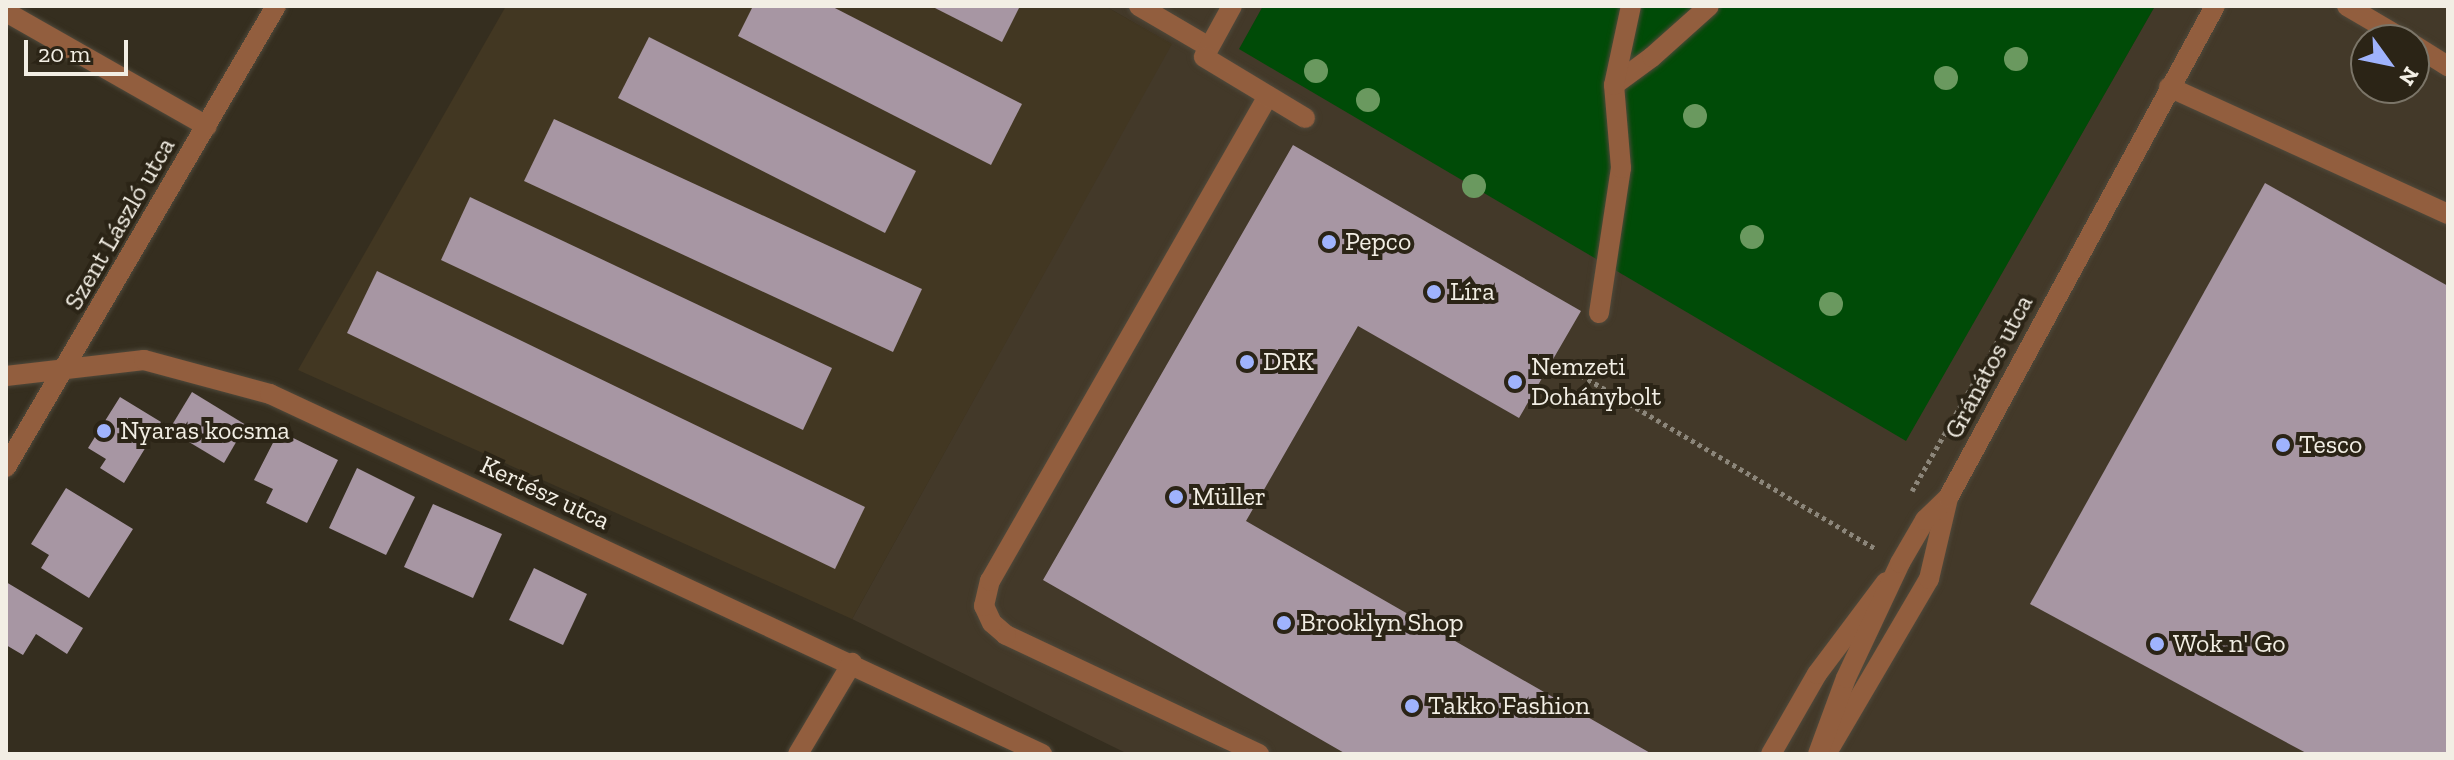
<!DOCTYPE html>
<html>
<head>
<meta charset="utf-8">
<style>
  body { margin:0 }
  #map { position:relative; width:2454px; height:760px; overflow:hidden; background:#352e1f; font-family:"Zilla Slab",serif }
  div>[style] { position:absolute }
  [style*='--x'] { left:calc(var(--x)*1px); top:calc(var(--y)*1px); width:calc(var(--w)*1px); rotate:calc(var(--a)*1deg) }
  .commercial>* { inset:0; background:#433929 }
  .built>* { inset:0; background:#423722 }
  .green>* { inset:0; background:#004b07 }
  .building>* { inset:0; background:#a796a3 }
  .path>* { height:5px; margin-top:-2.5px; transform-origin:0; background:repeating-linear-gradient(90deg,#8c867a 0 4px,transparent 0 8px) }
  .roads { filter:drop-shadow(0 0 2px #4f493b) drop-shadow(0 0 2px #4f493b) }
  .lane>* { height:20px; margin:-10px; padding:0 10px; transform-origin:10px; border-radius:10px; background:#925e3e }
  .street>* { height:20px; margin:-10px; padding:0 10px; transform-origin:10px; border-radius:10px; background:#925e3e }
  .trees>* { width:24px; height:24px; margin:-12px; border-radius:50%; background:#6a995f }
  .dots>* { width:22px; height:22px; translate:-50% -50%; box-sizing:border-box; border:4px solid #2b2416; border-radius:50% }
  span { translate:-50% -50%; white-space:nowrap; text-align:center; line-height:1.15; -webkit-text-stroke:8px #2b2416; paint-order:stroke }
  .street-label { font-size:26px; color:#f2eee4 }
  .poi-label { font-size:26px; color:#f2eee4 }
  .left { translate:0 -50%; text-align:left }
  .frame { position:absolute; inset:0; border:8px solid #f2eee4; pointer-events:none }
  .north { position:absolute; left:2350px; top:24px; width:80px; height:80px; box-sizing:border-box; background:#2b2416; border:2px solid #7b7568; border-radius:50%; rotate:123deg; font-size:22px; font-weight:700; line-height:32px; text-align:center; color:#f2eee4 }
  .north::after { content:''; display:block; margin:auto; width:28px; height:36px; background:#9fb3fd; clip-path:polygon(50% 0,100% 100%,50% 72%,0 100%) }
  .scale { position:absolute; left:24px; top:40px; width:104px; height:36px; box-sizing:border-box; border:4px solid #f2eee4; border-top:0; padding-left:10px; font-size:24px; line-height:28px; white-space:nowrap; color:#f2eee4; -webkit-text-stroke:6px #2b2416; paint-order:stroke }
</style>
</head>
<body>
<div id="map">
  <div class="commercial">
    <i style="clip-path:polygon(evenodd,1105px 6px,1263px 6px,1240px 48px,1906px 440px,2155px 6px,2448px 6px,2448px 754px,1128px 754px,852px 619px,1171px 44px,1105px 6px,2366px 40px,2414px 40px,2414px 88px,2366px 88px,2366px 40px)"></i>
  </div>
  <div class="built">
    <i style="clip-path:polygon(506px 6px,1105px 6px,1172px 44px,852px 619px,298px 370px)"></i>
  </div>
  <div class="green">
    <i style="clip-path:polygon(1263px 6px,2155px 6px,1906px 441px,1239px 49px)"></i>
  </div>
  <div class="building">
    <i style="clip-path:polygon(753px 6px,831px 6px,1022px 104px,991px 165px,738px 36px)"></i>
    <i style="clip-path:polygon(931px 6px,1020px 6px,1002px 42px)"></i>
    <i style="clip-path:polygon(649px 37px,916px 171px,885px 233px,618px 98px)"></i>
    <i style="clip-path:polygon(554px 119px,922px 289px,893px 352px,524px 181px)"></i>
    <i style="clip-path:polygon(1293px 145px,1581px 311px,1519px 418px,1358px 326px,1246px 521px,1652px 754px,1346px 754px,1043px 580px)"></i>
    <i style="clip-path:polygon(2265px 183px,2448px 286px,2448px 754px,2308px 754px,2030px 604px)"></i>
    <i style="clip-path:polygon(470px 197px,832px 368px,803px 430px,441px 260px)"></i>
    <i style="clip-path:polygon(377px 271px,865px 507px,835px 569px,347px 333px)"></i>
    <i style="clip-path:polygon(192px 392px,246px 425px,224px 463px,169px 430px)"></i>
    <i style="clip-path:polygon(120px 397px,161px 422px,124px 483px,100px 468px,106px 459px,88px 448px)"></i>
    <i style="clip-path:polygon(279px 431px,338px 460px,307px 523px,266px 503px,273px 489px,254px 480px)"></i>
    <i style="clip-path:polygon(357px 468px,415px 497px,386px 555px,329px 528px)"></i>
    <i style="clip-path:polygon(66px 488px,133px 529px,89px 598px,41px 568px,49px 555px,31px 544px)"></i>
    <i style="clip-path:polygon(433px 504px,502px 534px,473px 598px,404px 567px)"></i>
    <i style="clip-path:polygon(534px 568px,587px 594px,563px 645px,509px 620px)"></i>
    <i style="clip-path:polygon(6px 582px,83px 628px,67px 654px,36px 634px,23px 655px,6px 645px)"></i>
  </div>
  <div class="path">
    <i style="--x:1567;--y:367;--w:359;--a:30.5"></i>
    <i style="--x:1912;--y:491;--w:218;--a:-60.3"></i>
  </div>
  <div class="roads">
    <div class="lane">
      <i style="--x:1139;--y:6;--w:81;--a:30.4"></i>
      <i style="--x:1614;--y:85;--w:47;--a:-36.4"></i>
      <i style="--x:1652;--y:57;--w:76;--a:-41.8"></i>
      <i style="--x:2169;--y:87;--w:307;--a:24.5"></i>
      <i style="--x:1599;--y:313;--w:147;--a:-81.4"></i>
      <i style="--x:1621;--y:168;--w:83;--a:-94.8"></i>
      <i style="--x:1614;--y:85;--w:81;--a:-77.9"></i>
      <i style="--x:1259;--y:754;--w:280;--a:-154.8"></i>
      <i style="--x:1006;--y:635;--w:18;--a:-139"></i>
      <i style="--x:992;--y:623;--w:19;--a:-115"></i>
      <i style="--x:984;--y:606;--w:26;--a:-77"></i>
      <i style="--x:990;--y:581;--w:559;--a:-60.18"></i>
      <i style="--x:1771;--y:754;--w:92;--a:-60.1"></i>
      <i style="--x:1817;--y:674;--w:115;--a:-53.1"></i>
    </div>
    <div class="street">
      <i style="--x:1232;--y:6;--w:58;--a:118.8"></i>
      <i style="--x:1204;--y:57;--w:118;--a:31.1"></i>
      <i style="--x:2347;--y:6;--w:67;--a:30.4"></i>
      <i style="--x:6;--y:12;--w:231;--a:29.6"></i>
      <i style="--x:2414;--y:45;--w:40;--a:32"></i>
      <i style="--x:6;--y:376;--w:139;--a:-6.6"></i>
      <i style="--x:144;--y:360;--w:131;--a:15.1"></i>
      <i style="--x:270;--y:394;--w:852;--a:25"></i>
      <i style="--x:6;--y:467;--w:534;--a:-59.64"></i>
      <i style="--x:1831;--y:746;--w:194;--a:-59.6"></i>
      <i style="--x:1929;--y:579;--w:83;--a:-76.8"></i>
      <i style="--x:798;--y:754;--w:106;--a:-59.3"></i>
      <i style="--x:1818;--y:754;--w:81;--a:-69.8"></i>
      <i style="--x:1846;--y:678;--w:127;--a:-64.8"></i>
      <i style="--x:1900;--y:563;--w:50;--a:-59.8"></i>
      <i style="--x:1925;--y:520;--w:32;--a:-44"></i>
      <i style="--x:1948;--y:498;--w:560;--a:-61.51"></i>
    </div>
  </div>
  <div class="trees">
    <i style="left:2016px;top:59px"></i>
    <i style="left:1316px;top:71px"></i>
    <i style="left:1946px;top:78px"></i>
    <i style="left:1368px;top:100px"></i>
    <i style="left:1695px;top:116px"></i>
    <i style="left:1474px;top:186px"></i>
    <i style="left:1752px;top:237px"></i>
    <i style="left:1831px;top:304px"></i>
  </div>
  <div class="dots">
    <i style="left:1329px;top:242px;background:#9fb3fd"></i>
    <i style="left:1434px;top:292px;background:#9fb3fd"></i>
    <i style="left:1247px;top:362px;background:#9fb3fd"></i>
    <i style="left:1515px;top:382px;background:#9fb3fd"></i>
    <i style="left:104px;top:431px;background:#9fb3fd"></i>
    <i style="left:2283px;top:445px;background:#9fb3fd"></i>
    <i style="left:1176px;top:497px;background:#9fb3fd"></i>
    <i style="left:1284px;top:623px;background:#9fb3fd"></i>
    <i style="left:2157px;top:644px;background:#9fb3fd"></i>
    <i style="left:1412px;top:706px;background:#9fb3fd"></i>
  </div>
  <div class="street-label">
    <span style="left:120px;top:224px;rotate:-60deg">Szent László utca</span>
    <span style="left:1989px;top:367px;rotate:-62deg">Gránátos utca</span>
    <span style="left:545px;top:493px;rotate:25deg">Kertész utca</span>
  </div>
  <div class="poi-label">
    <span class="left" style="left:1345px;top:242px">Pepco</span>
    <span class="left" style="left:1450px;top:292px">Líra</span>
    <span class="left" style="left:1263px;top:362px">DRK</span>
    <span class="left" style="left:1531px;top:382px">Nemzeti<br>Dohánybolt</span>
    <span class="left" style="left:120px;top:431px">Nyaras kocsma</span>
    <span class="left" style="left:2299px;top:445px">Tesco</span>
    <span class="left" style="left:1192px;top:497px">Müller</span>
    <span class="left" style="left:1300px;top:623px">Brooklyn Shop</span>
    <span class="left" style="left:2173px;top:644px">Wok n' Go</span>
    <span class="left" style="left:1428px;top:706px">Takko Fashion</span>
  </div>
  <div class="frame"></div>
  <div class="north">N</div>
  <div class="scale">20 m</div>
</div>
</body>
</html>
